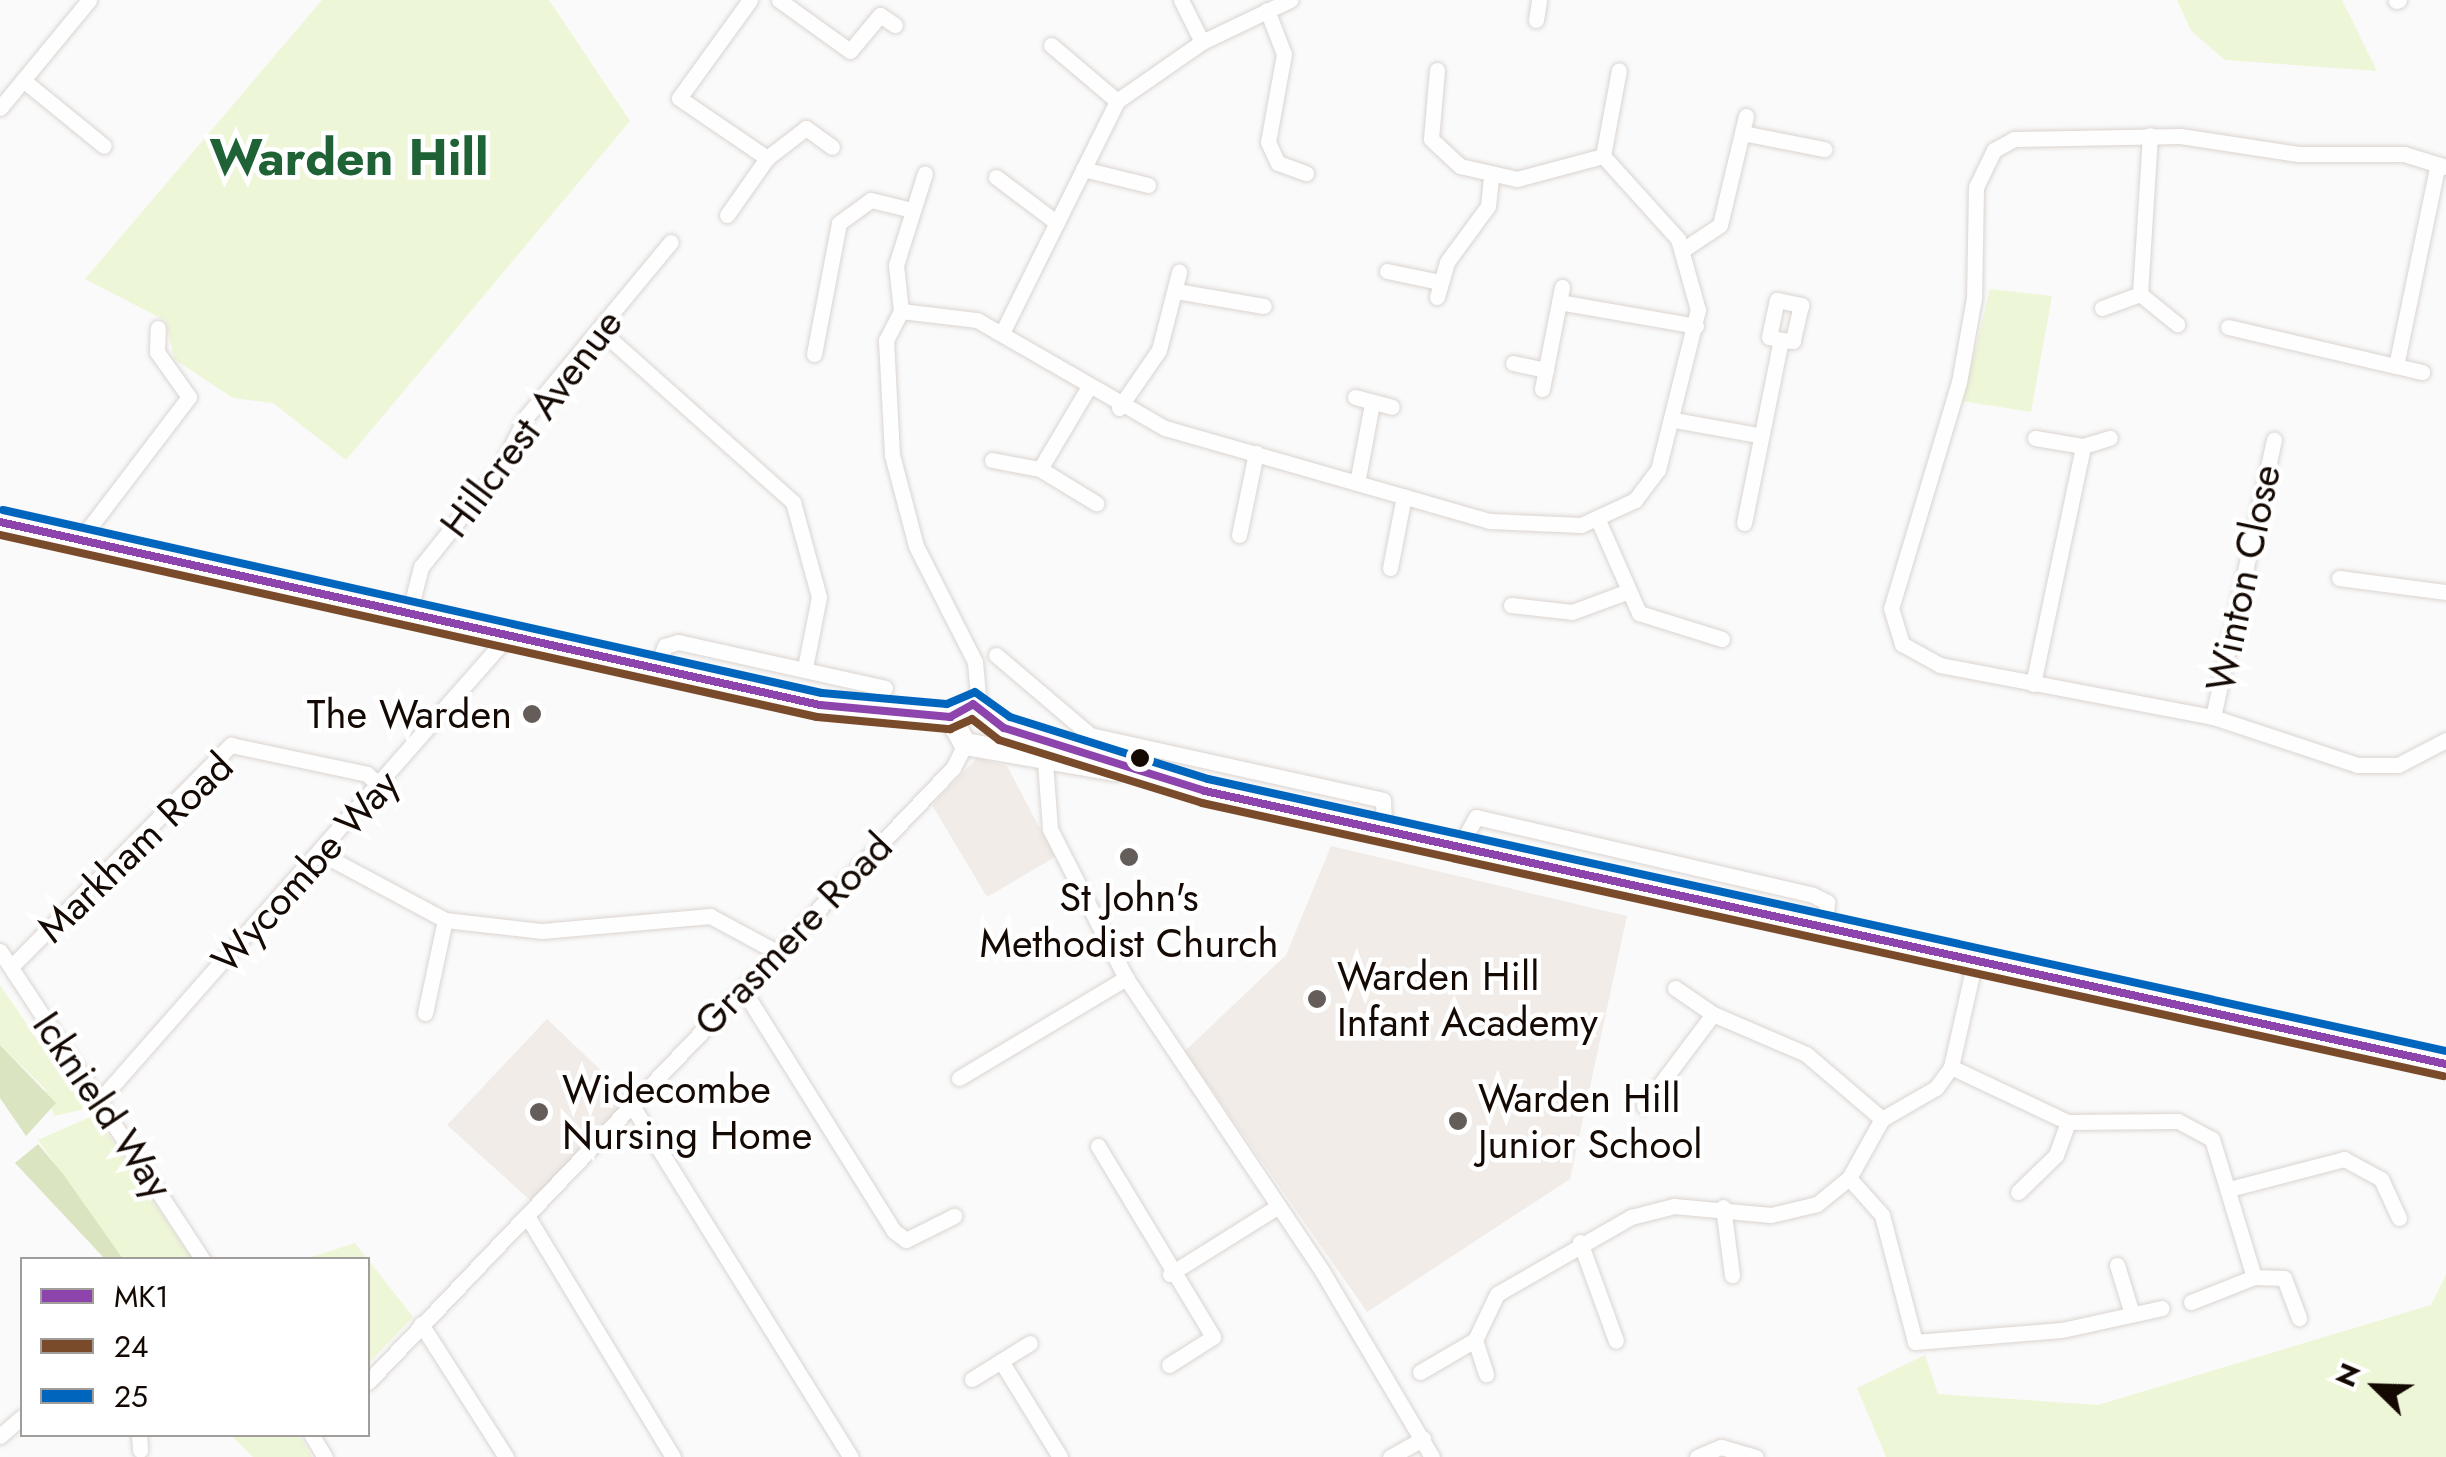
<!DOCTYPE html>
<html>
<head>
<meta charset="utf-8">
<style>
  body { margin:0 }
  #map { position:relative; width:2446px; height:1457px; overflow:hidden; background:#fafafa; font-family:Jost,sans-serif }
  div>[style] { position:absolute }
  [style*='--x'] { left:calc(var(--x)*1px); top:calc(var(--y)*1px); width:calc(var(--w)*1px); rotate:calc(var(--a)*1deg) }
  .built>* { inset:0; background:#f1ece8 }
  .green>* { inset:0; background:#eef6d8 }
  .forest>* { inset:0; background:#dbe4c0 }
  .roads { filter:drop-shadow(0 0 2px #dad4d0) drop-shadow(0 0 2px #dad4d0) }
  .minor>* { height:15px; margin:-7.5px; padding:0 7.5px; transform-origin:7.5px; border-radius:7.5px; background:#fefefe }
  .highway>* { height:22px; margin:-11px; padding:0 11px; transform-origin:11px; border-radius:11px; background:#fefefe }
  .bus-1>* { height:8px; margin:-4px; padding:0 4px; transform-origin:4px; border-radius:4px; background:#8e44ad }
  .bus-2>* { height:8px; margin:-4px; padding:0 4px; transform-origin:4px; border-radius:4px; background:#7a4b2a }
  .bus-3>* { height:8px; margin:-4px; padding:0 4px; transform-origin:4px; border-radius:4px; background:#0065bd }
  .dots>* { width:28px; height:28px; translate:-50% -50%; box-sizing:border-box; border:5px solid #fff; border-radius:50% }
  span { translate:-50% -50%; white-space:nowrap; text-align:center; line-height:1.15; -webkit-text-stroke:9px #fff; paint-order:stroke }
  .street-label { font-size:40px; color:#140903 }
  .poi-label { font-size:40px; color:#140903 }
  .right { translate:-100% -50%; text-align:right }
  .left { translate:0 -50%; text-align:left }
  .district-label { font-size:50px; color:#1f6235; font-weight:700 }
  .legend { position:absolute; left:20px; top:1257px; width:350px; height:180px; box-sizing:border-box; background:#fff; border:2px solid #a19d9a; margin:0; padding:12px 18px; list-style:none; font-size:30px; color:#140903 }
  .legend li { display:flex; align-items:center; gap:20px; height:50px }
  .legend b { width:50px; border:2px solid #a19d9a }
  .north { position:absolute; left:2326px; top:1337px; width:100px; height:100px; -webkit-text-stroke:8px #fff; paint-order:stroke; rotate:293deg; font-size:28px; font-weight:700; line-height:40px; text-align:center; color:#140903 }
  .north::after { content:''; display:block; margin:auto; width:35px; height:45px; background:#140903; clip-path:polygon(50% 0,100% 100%,50% 72%,0 100%) }
</style>
</head>
<body>
<div id="map">
  <div class="built">
    <i style="clip-path:polygon(977px 758px,1007px 766px,1055px 857px,987px 897px,932px 805px)"></i>
    <i style="clip-path:polygon(1331px 846px,1627px 916px,1570px 1179px,1367px 1312px,1185px 1051px,1286px 955px)"></i>
    <i style="clip-path:polygon(547px 1019px,630px 1098px,532px 1202px,447px 1125px)"></i>
  </div>
  <div class="green">
    <i style="clip-path:polygon(322px 0,549px 0,630px 121px,346px 460px,273px 403px,233px 398px,174px 359px,166px 321px,85px 279px)"></i>
    <i style="clip-path:polygon(2177px 0,2342px 0,2377px 71px,2225px 60px,2191px 31px)"></i>
    <i style="clip-path:polygon(1990px 289px,2052px 296px,2031px 412px,1963px 401px)"></i>
    <i style="clip-path:polygon(0 985px,85px 1109px,54px 1116px,45px 1089px,0 1045px)"></i>
    <i style="clip-path:polygon(95px 1115px,192px 1259px,121px 1259px,38px 1140px)"></i>
    <i style="clip-path:polygon(355px 1243px,413px 1317px,368px 1364px,368px 1260px,305px 1259px)"></i>
    <i style="clip-path:polygon(2446px 1275px,2446px 1457px,1886px 1457px,1857px 1388px,1925px 1355px,1938px 1394px,2098px 1405px,2431px 1305px)"></i>
    <i style="clip-path:polygon(231px 1435px,299px 1435px,312px 1457px,253px 1457px)"></i>
  </div>
  <div class="forest">
    <i style="clip-path:polygon(0 1045px,56px 1103px,26px 1136px,0 1098px)"></i>
    <i style="clip-path:polygon(38px 1144px,63px 1174px,123px 1259px,105px 1259px,15px 1163px)"></i>
  </div>
  <div class="roads">
    <div class="minor">
      <i style="--x:750;--y:0;--w:121;--a:125.9"></i>
      <i style="--x:679;--y:98;--w:107;--a:34.3"></i>
      <i style="--x:779;--y:0;--w:87;--a:35.7"></i>
      <i style="--x:850;--y:51;--w:47;--a:-50.2"></i>
      <i style="--x:880;--y:15;--w:18;--a:34"></i>
      <i style="--x:1181;--y:0;--w:47;--a:63.4"></i>
      <i style="--x:2396;--y:1;--w:3;--a:-18"></i>
      <i style="--x:1267;--y:10;--w:47;--a:68.9"></i>
      <i style="--x:1284;--y:54;--w:89;--a:100.3"></i>
      <i style="--x:1268;--y:142;--w:23;--a:65"></i>
      <i style="--x:1278;--y:163;--w:30;--a:20"></i>
      <i style="--x:1536;--y:20;--w:20;--a:-81"></i>
      <i style="--x:1051;--y:45;--w:87;--a:40.3"></i>
      <i style="--x:1437;--y:70;--w:69;--a:95"></i>
      <i style="--x:1431;--y:139;--w:40;--a:43"></i>
      <i style="--x:1460;--y:166;--w:58;--a:12.8"></i>
      <i style="--x:1517;--y:179;--w:89;--a:-15"></i>
      <i style="--x:23;--y:80;--w:104;--a:39.2"></i>
      <i style="--x:0;--y:108;--w:140;--a:-50.5"></i>
      <i style="--x:1743;--y:133;--w:83;--a:11.2"></i>
      <i style="--x:1603;--y:156;--w:87;--a:-79.5"></i>
      <i style="--x:2446;--y:167;--w:44;--a:-162.8"></i>
      <i style="--x:2404;--y:154;--w:106;--a:180"></i>
      <i style="--x:2298;--y:154;--w:119;--a:-171.3"></i>
      <i style="--x:2180;--y:136;--w:166;--a:179"></i>
      <i style="--x:2014;--y:139;--w:23;--a:151"></i>
      <i style="--x:1994;--y:150;--w:41;--a:115.9"></i>
      <i style="--x:1976;--y:187;--w:111;--a:91"></i>
      <i style="--x:1974;--y:298;--w:85;--a:100.1"></i>
      <i style="--x:1959;--y:382;--w:236;--a:106.7"></i>
      <i style="--x:1891;--y:608;--w:38;--a:73"></i>
      <i style="--x:1902;--y:644;--w:43;--a:28.9"></i>
      <i style="--x:1940;--y:665;--w:278;--a:10.8"></i>
      <i style="--x:2213;--y:717;--w:152;--a:18.4"></i>
      <i style="--x:2357;--y:765;--w:41;--a:0"></i>
      <i style="--x:2398;--y:765;--w:54;--a:-27.5"></i>
      <i style="--x:1083;--y:169;--w:67;--a:13.8"></i>
      <i style="--x:996;--y:177;--w:76;--a:37"></i>
      <i style="--x:727;--y:215;--w:70;--a:-54.9"></i>
      <i style="--x:767;--y:158;--w:49;--a:-37.6"></i>
      <i style="--x:806;--y:128;--w:32;--a:36"></i>
      <i style="--x:1684;--y:249;--w:43;--a:-33.7"></i>
      <i style="--x:1720;--y:225;--w:112;--a:-76.6"></i>
      <i style="--x:1387;--y:271;--w:53;--a:11.9"></i>
      <i style="--x:1176;--y:291;--w:89;--a:9.7"></i>
      <i style="--x:2140;--y:294;--w:159;--a:-86.4"></i>
      <i style="--x:1437;--y:297;--w:36;--a:-74"></i>
      <i style="--x:1447;--y:262;--w:69;--a:-53.8"></i>
      <i style="--x:1488;--y:206;--w:30;--a:-84"></i>
      <i style="--x:1559;--y:302;--w:139;--a:9.9"></i>
      <i style="--x:2102;--y:308;--w:40;--a:-20.2"></i>
      <i style="--x:2140;--y:294;--w:48;--a:39"></i>
      <i style="--x:901;--y:311;--w:77;--a:6.8"></i>
      <i style="--x:977;--y:320;--w:217;--a:29.9"></i>
      <i style="--x:1165;--y:428;--w:338;--a:16"></i>
      <i style="--x:1490;--y:521;--w:91;--a:2.5"></i>
      <i style="--x:1581;--y:525;--w:60;--a:-24.8"></i>
      <i style="--x:1635;--y:500;--w:38;--a:-53"></i>
      <i style="--x:1658;--y:470;--w:165;--a:-76"></i>
      <i style="--x:1698;--y:310;--w:74;--a:-105.7"></i>
      <i style="--x:1678;--y:239;--w:112;--a:-132.1"></i>
      <i style="--x:901;--y:311;--w:33;--a:117"></i>
      <i style="--x:886;--y:340;--w:115;--a:87"></i>
      <i style="--x:892;--y:455;--w:94;--a:75.2"></i>
      <i style="--x:916;--y:546;--w:130;--a:63"></i>
      <i style="--x:975;--y:662;--w:44;--a:84.8"></i>
      <i style="--x:901;--y:311;--w:46;--a:-96.2"></i>
      <i style="--x:896;--y:265;--w:96;--a:-72.5"></i>
      <i style="--x:2228;--y:327;--w:172;--a:13.1"></i>
      <i style="--x:2396;--y:366;--w:206;--a:-78.3"></i>
      <i style="--x:600;--y:330;--w:259;--a:41.7"></i>
      <i style="--x:793;--y:502;--w:98;--a:74.7"></i>
      <i style="--x:819;--y:597;--w:72;--a:101.2"></i>
      <i style="--x:1002;--y:333;--w:259;--a:-63.6"></i>
      <i style="--x:1117;--y:101;--w:103;--a:-34.8"></i>
      <i style="--x:1202;--y:42;--w:98;--a:-25.5"></i>
      <i style="--x:814;--y:354;--w:133;--a:-79.2"></i>
      <i style="--x:839;--y:223;--w:39;--a:-36"></i>
      <i style="--x:871;--y:200;--w:42;--a:13.7"></i>
      <i style="--x:1513;--y:363;--w:34;--a:12"></i>
      <i style="--x:2396;--y:366;--w:27;--a:13"></i>
      <i style="--x:1542;--y:389;--w:104;--a:-78.9"></i>
      <i style="--x:1355;--y:397;--w:38;--a:15"></i>
      <i style="--x:1119;--y:408;--w:70;--a:-55.4"></i>
      <i style="--x:1159;--y:350;--w:81;--a:-75.6"></i>
      <i style="--x:1674;--y:420;--w:84;--a:10.2"></i>
      <i style="--x:2035;--y:438;--w:49;--a:9.5"></i>
      <i style="--x:2083;--y:446;--w:28;--a:-17"></i>
      <i style="--x:992;--y:460;--w:49;--a:10.6"></i>
      <i style="--x:1040;--y:469;--w:66;--a:31.3"></i>
      <i style="--x:1040;--y:469;--w:92;--a:-59.3"></i>
      <i style="--x:1357;--y:483;--w:75;--a:-79.3"></i>
      <i style="--x:1598;--y:520;--w:102;--a:66.2"></i>
      <i style="--x:1639;--y:613;--w:87;--a:17.4"></i>
      <i style="--x:1744;--y:523;--w:187;--a:-78.6"></i>
      <i style="--x:1781;--y:340;--w:12;--a:-166"></i>
      <i style="--x:1769;--y:337;--w:38;--a:-78"></i>
      <i style="--x:1777;--y:300;--w:25;--a:12"></i>
      <i style="--x:1801;--y:305;--w:37;--a:103"></i>
      <i style="--x:1793;--y:341;--w:12;--a:-175"></i>
      <i style="--x:1239;--y:535;--w:84;--a:-78.3"></i>
      <i style="--x:80;--y:540;--w:180;--a:-52.7"></i>
      <i style="--x:189;--y:397;--w:55;--a:-125.4"></i>
      <i style="--x:157;--y:352;--w:24;--a:-88"></i>
      <i style="--x:1390;--y:568;--w:73;--a:-79"></i>
      <i style="--x:2339;--y:578;--w:108;--a:7.5"></i>
      <i style="--x:1511;--y:605;--w:61;--a:6.5"></i>
      <i style="--x:1572;--y:612;--w:58;--a:-20.3"></i>
      <i style="--x:409;--y:614;--w:49;--a:-75.7"></i>
      <i style="--x:421;--y:567;--w:130;--a:-51.5"></i>
      <i style="--x:502;--y:465;--w:54;--a:-63.4"></i>
      <i style="--x:526;--y:417;--w:227;--a:-50.4"></i>
      <i style="--x:996;--y:655;--w:123;--a:40.4"></i>
      <i style="--x:1090;--y:735;--w:300;--a:12.5"></i>
      <i style="--x:1383;--y:800;--w:30;--a:88"></i>
      <i style="--x:656;--y:669;--w:25;--a:-69"></i>
      <i style="--x:665;--y:646;--w:14;--a:-17"></i>
      <i style="--x:678;--y:642;--w:212;--a:12.5"></i>
      <i style="--x:2033;--y:684;--w:243;--a:-78.1"></i>
      <i style="--x:2213;--y:717;--w:284;--a:-77.6"></i>
      <i style="--x:1045;--y:762;--w:67;--a:85.7"></i>
      <i style="--x:1050;--y:829;--w:167;--a:63"></i>
      <i style="--x:1126;--y:978;--w:353;--a:56.2"></i>
      <i style="--x:1322;--y:1271;--w:216;--a:59.4"></i>
      <i style="--x:1460;--y:846;--w:33;--a:-61"></i>
      <i style="--x:1476;--y:817;--w:346;--a:13"></i>
      <i style="--x:1813;--y:895;--w:16;--a:27"></i>
      <i style="--x:1827;--y:902;--w:28;--a:94"></i>
      <i style="--x:322;--y:854;--w:140;--a:28.2"></i>
      <i style="--x:445;--y:920;--w:98;--a:6.5"></i>
      <i style="--x:542;--y:931;--w:169;--a:-5.1"></i>
      <i style="--x:710;--y:916;--w:74;--a:28.3"></i>
      <i style="--x:0;--y:951;--w:370;--a:56.7"></i>
      <i style="--x:11;--y:967;--w:313;--a:-45.3"></i>
      <i style="--x:231;--y:745;--w:139;--a:12"></i>
      <i style="--x:367;--y:774;--w:18;--a:43"></i>
      <i style="--x:742;--y:988;--w:287;--a:58"></i>
      <i style="--x:894;--y:1231;--w:15;--a:37"></i>
      <i style="--x:906;--y:1240;--w:54;--a:-26.6"></i>
      <i style="--x:1675;--y:988;--w:46;--a:34.4"></i>
      <i style="--x:425;--y:1013;--w:95;--a:-77.9"></i>
      <i style="--x:1951;--y:1067;--w:129;--a:25.2"></i>
      <i style="--x:2068;--y:1122;--w:110;--a:-0.5"></i>
      <i style="--x:2178;--y:1121;--w:38;--a:28"></i>
      <i style="--x:2212;--y:1139;--w:144;--a:73.1"></i>
      <i style="--x:2254;--y:1277;--w:30;--a:2"></i>
      <i style="--x:2284;--y:1278;--w:43;--a:69.4"></i>
      <i style="--x:959;--y:1078;--w:195;--a:-30.9"></i>
      <i style="--x:98;--y:1102;--w:621;--a:-48.66"></i>
      <i style="--x:631;--y:1104;--w:416;--a:58.1"></i>
      <i style="--x:1644;--y:1106;--w:115;--a:-53.1"></i>
      <i style="--x:1713;--y:1014;--w:101;--a:23.3"></i>
      <i style="--x:1806;--y:1054;--w:100;--a:40.5"></i>
      <i style="--x:1098;--y:1146;--w:223;--a:58.9"></i>
      <i style="--x:1213;--y:1337;--w:52;--a:147.5"></i>
      <i style="--x:1849;--y:1178;--w:50;--a:48.3"></i>
      <i style="--x:1882;--y:1215;--w:131;--a:75.4"></i>
      <i style="--x:1915;--y:1342;--w:147;--a:-4.7"></i>
      <i style="--x:2062;--y:1330;--w:102;--a:-12.4"></i>
      <i style="--x:2233;--y:1188;--w:115;--a:-14.6"></i>
      <i style="--x:2344;--y:1159;--w:42;--a:28.4"></i>
      <i style="--x:2381;--y:1179;--w:43;--a:65.2"></i>
      <i style="--x:2018;--y:1192;--w:53;--a:-44.2"></i>
      <i style="--x:2056;--y:1155;--w:35;--a:-70"></i>
      <i style="--x:1723;--y:1207;--w:69;--a:82.5"></i>
      <i style="--x:527;--y:1216;--w:282;--a:58.8"></i>
      <i style="--x:1580;--y:1242;--w:105;--a:70"></i>
      <i style="--x:2117;--y:1265;--w:51;--a:73"></i>
      <i style="--x:1170;--y:1274;--w:126;--a:-32.1"></i>
      <i style="--x:2191;--y:1302;--w:68;--a:-21.6"></i>
      <i style="--x:421;--y:1324;--w:158;--a:57.4"></i>
      <i style="--x:1475;--y:1340;--w:36;--a:72"></i>
      <i style="--x:1001;--y:1361;--w:113;--a:58.4"></i>
      <i style="--x:1420;--y:1372;--w:64;--a:-30.2"></i>
      <i style="--x:1475;--y:1340;--w:51;--a:-64.4"></i>
      <i style="--x:1497;--y:1294;--w:155;--a:-29.9"></i>
      <i style="--x:1631;--y:1217;--w:44;--a:-14.3"></i>
      <i style="--x:1674;--y:1206;--w:97;--a:5.3"></i>
      <i style="--x:1771;--y:1215;--w:47;--a:-13.4"></i>
      <i style="--x:1817;--y:1204;--w:41;--a:-39.1"></i>
      <i style="--x:1849;--y:1178;--w:68;--a:-60.8"></i>
      <i style="--x:1882;--y:1119;--w:62;--a:-29.9"></i>
      <i style="--x:1936;--y:1088;--w:26;--a:-54"></i>
      <i style="--x:1951;--y:1067;--w:105;--a:-77.3"></i>
      <i style="--x:972;--y:1379;--w:68;--a:-31.8"></i>
      <i style="--x:368;--y:1382;--w:848;--a:-46.39"></i>
      <i style="--x:953;--y:768;--w:27;--a:-63"></i>
      <i style="--x:139;--y:1434;--w:16;--a:86"></i>
      <i style="--x:311;--y:1434;--w:27;--a:59"></i>
      <i style="--x:0;--y:1436;--w:29;--a:-41"></i>
      <i style="--x:1390;--y:1457;--w:38;--a:-29"></i>
      <i style="--x:1697;--y:1457;--w:26;--a:-23"></i>
      <i style="--x:1721;--y:1447;--w:36;--a:16"></i>
    </div>
    <div class="highway">
      <i style="--x:0;--y:522;--w:840;--a:12.58"></i>
      <i style="--x:820;--y:705;--w:131;--a:5.3"></i>
      <i style="--x:950;--y:717;--w:26;--a:-29"></i>
      <i style="--x:973;--y:704;--w:39;--a:38"></i>
      <i style="--x:1004;--y:728;--w:211;--a:17.4"></i>
      <i style="--x:1205;--y:791;--w:1271;--a:12.41"></i>
      <i style="--x:950;--y:717;--w:31;--a:61"></i>
      <i style="--x:965;--y:744;--w:153;--a:9.8"></i>
    </div>
  </div>
  <div class="bus-1">
    <i style="--x:0;--y:522;--w:840;--a:12.58"></i>
    <i style="--x:820;--y:705;--w:131;--a:5.3"></i>
    <i style="--x:950;--y:717;--w:26;--a:-29"></i>
    <i style="--x:973;--y:704;--w:39;--a:38"></i>
    <i style="--x:1004;--y:728;--w:211;--a:17.4"></i>
    <i style="--x:1205;--y:791;--w:1271;--a:12.41"></i>
  </div>
  <div class="bus-2">
    <i style="--x:0;--y:535;--w:837;--a:12.56"></i>
    <i style="--x:817;--y:717;--w:134;--a:5.2"></i>
    <i style="--x:950;--y:729;--w:24;--a:-24"></i>
    <i style="--x:972;--y:719;--w:34;--a:38"></i>
    <i style="--x:999;--y:740;--w:213;--a:17.2"></i>
    <i style="--x:1202;--y:803;--w:1271;--a:12.41"></i>
  </div>
  <div class="bus-3">
    <i style="--x:3;--y:510;--w:839;--a:12.6"></i>
    <i style="--x:822;--y:693;--w:125;--a:5"></i>
    <i style="--x:947;--y:704;--w:30;--a:-23"></i>
    <i style="--x:975;--y:692;--w:43;--a:35.5"></i>
    <i style="--x:1010;--y:717;--w:207;--a:17.4"></i>
    <i style="--x:1208;--y:779;--w:1268;--a:12.39"></i>
  </div>
  <div class="dots">
    <i style="left:532px;top:714px;background:#645d59"></i>
    <i style="left:1140px;top:758px;background:#140903"></i>
    <i style="left:1129px;top:857px;background:#645d59"></i>
    <i style="left:1317px;top:999px;background:#645d59"></i>
    <i style="left:539px;top:1112px;background:#645d59"></i>
    <i style="left:1458px;top:1121px;background:#645d59"></i>
  </div>
  <div class="street-label">
    <span style="left:531px;top:423px;rotate:-53deg">Hillcrest Avenue</span>
    <span style="left:2243px;top:578px;rotate:-78deg">Winton Close</span>
    <span style="left:135px;top:847px;rotate:-44deg">Markham Road</span>
    <span style="left:305px;top:871px;rotate:-48deg">Wycombe Way</span>
    <span style="left:793px;top:934px;rotate:-46deg">Grasmere Road</span>
    <span style="left:103px;top:1105px;rotate:56deg">Icknield Way</span>
  </div>
  <div class="poi-label">
    <span class="right" style="left:512px;top:714px">The Warden</span>
    <span style="left:1129px;top:920px">St John's<br>Methodist Church</span>
    <span class="left" style="left:1337px;top:999px">Warden Hill<br>Infant Academy</span>
    <span class="left" style="left:562px;top:1112px">Widecombe<br>Nursing Home</span>
    <span class="left" style="left:1478px;top:1121px">Warden Hill<br>Junior School</span>
  </div>
  <div class="district-label">
    <span style="left:349px;top:158px">Warden Hill</span>
  </div>
  <ul class="legend">
  <li><b style="height:12px;background:#8e44ad"></b>MK1</li>
  <li><b style="height:12px;background:#7a4b2a"></b>24</li>
  <li><b style="height:12px;background:#0065bd"></b>25</li>
  </ul>
  <div class="north">N</div>
</div>
</body>
</html>
